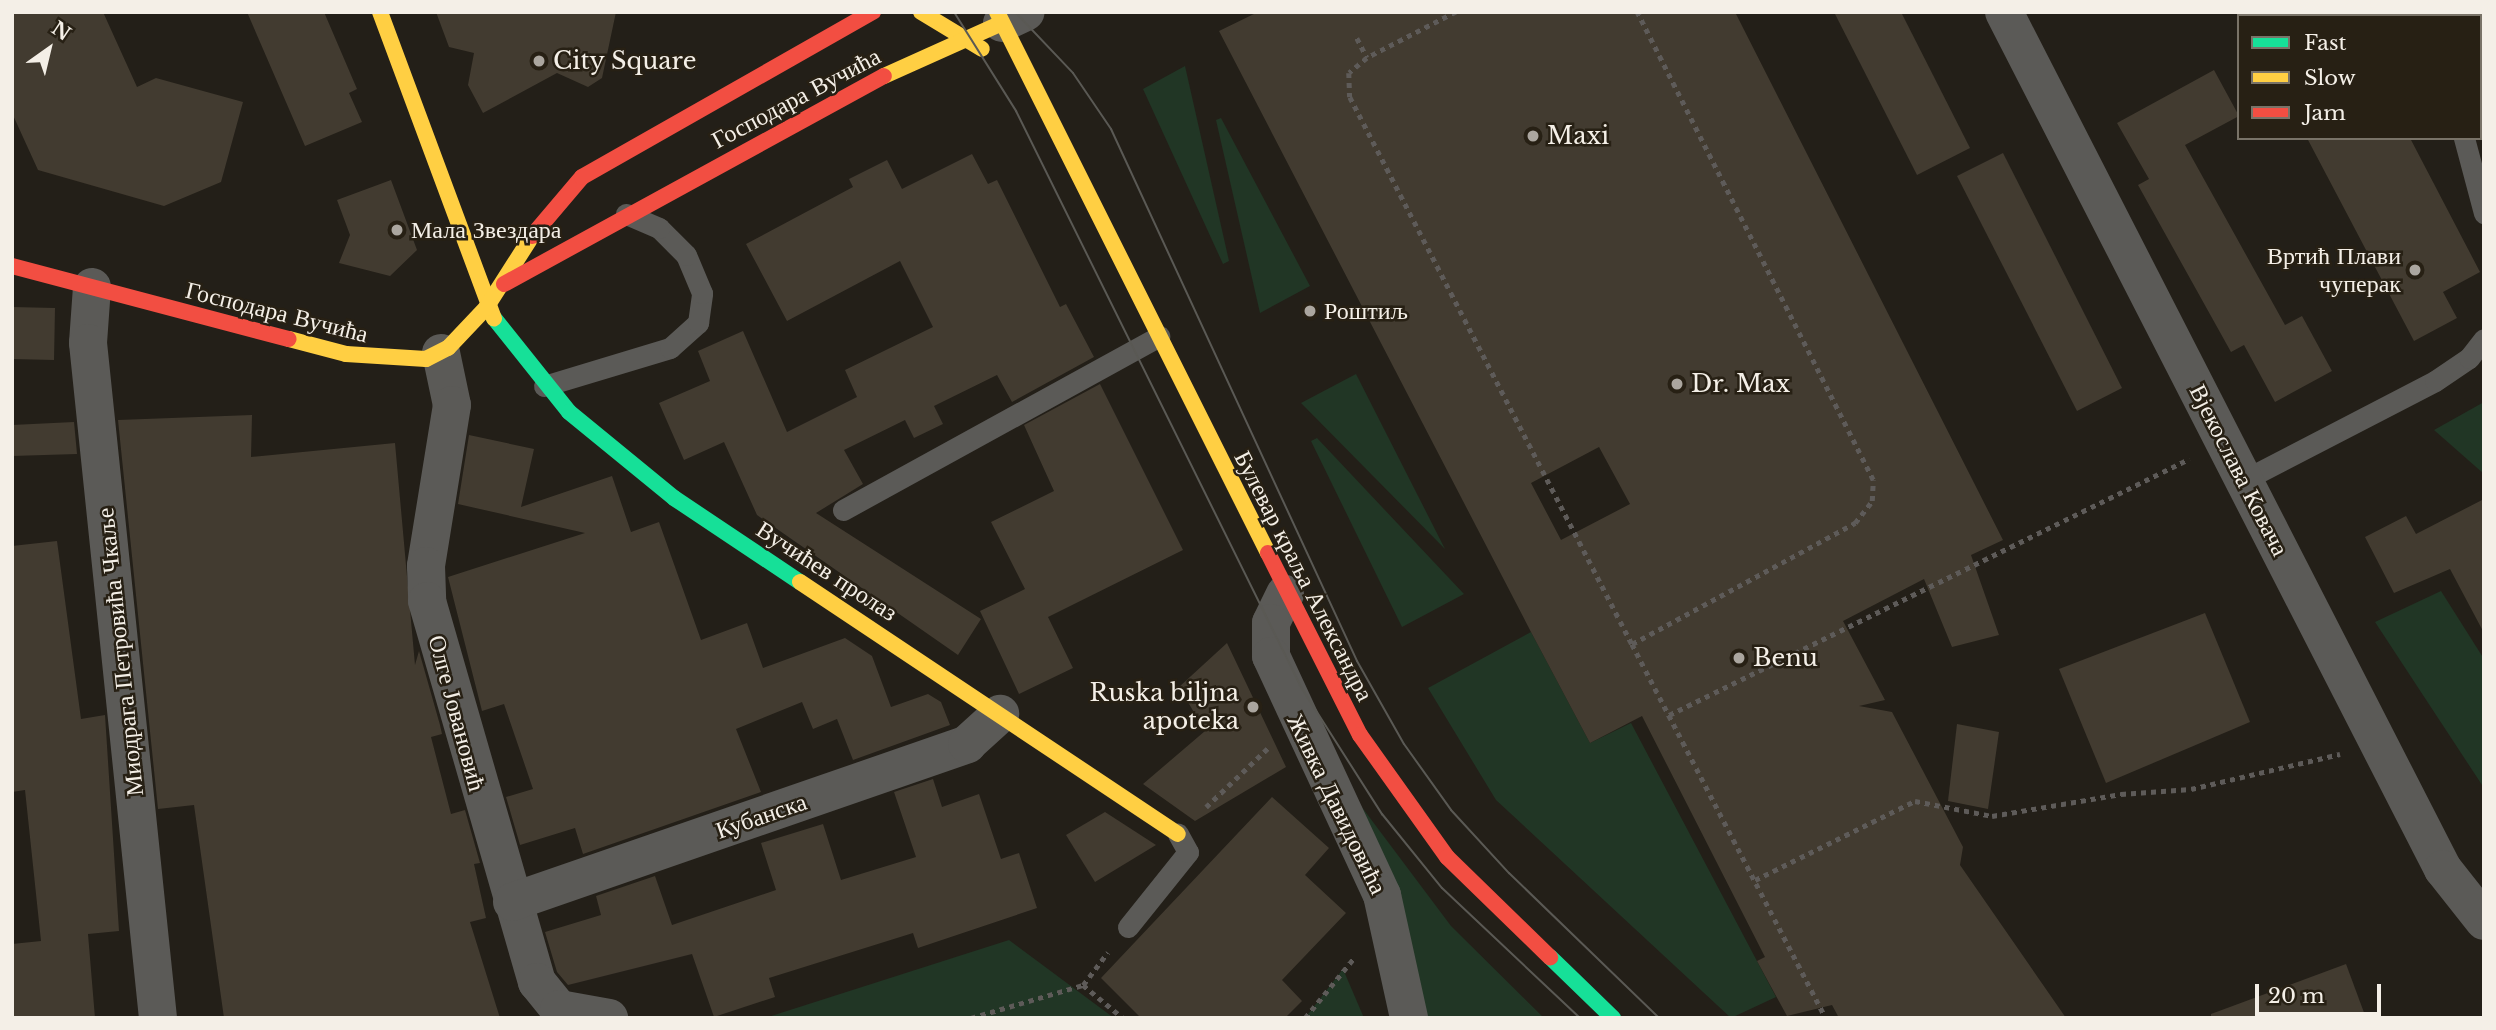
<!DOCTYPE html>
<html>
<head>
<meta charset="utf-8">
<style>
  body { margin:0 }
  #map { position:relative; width:2496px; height:1030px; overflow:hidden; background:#231f18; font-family:"Libre Baskerville",serif }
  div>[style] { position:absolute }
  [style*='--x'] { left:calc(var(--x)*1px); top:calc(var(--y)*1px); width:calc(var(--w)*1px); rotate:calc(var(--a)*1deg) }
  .green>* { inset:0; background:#213625 }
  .building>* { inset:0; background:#423b30 }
  .path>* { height:4.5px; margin-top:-2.25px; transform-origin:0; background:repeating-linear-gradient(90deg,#5e5b59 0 5px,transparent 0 10px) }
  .lane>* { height:21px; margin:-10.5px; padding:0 10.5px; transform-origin:10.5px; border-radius:10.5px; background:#5b5a57 }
  .street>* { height:38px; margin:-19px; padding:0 19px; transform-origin:19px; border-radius:19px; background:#5b5a57 }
  .fast>* { height:16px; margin:-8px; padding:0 8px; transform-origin:8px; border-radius:8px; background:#16e098 }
  .slow>* { height:16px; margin:-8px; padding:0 8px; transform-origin:8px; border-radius:8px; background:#ffcf43 }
  .jam>* { height:16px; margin:-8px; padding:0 8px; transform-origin:8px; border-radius:8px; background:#f24e42 }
  .tram>* { height:2px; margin:-1px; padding:0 1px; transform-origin:1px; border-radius:1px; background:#5a5954 }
  .dots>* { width:19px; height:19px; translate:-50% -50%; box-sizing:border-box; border:4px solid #272014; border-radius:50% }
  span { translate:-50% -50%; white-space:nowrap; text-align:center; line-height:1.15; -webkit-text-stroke:5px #272014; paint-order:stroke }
  .poi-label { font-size:24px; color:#f4efe7 }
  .left { translate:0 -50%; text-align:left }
  .right { translate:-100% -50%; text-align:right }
  .street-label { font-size:24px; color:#f4efe7 }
  .frame { position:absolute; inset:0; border:14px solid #f4efe7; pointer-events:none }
  .legend { position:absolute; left:2237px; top:14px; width:245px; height:126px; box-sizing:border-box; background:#272014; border:2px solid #797368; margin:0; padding:9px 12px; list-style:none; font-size:21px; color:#f4efe7 }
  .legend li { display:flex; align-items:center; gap:14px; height:35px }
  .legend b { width:35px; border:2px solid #797368 }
  .north { position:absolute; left:14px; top:14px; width:70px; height:70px; -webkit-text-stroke:5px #272014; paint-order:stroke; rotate:34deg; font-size:19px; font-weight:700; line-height:28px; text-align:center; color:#f4efe7 }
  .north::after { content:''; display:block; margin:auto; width:24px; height:32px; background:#f4efe7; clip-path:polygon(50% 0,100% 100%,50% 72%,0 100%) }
  .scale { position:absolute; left:2255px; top:984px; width:126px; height:32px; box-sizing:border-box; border:4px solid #f4efe7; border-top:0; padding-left:9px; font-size:21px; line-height:24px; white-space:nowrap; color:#f4efe7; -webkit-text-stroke:5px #272014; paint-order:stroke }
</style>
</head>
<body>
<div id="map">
  <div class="green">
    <i style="clip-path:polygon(1185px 66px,1229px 261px,1223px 264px,1143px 89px)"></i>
    <i style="clip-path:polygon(1221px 118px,1310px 286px,1260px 313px,1216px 120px)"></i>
    <i style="clip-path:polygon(1356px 374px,1445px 549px,1301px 403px)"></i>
    <i style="clip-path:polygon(2484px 402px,2484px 474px,2434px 430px)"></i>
    <i style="clip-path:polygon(1317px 438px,1464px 594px,1402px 627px,1311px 441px)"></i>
    <i style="clip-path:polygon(2441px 591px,2484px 659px,2484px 788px,2375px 622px)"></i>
    <i style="clip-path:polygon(1531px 632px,1590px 743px,1631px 723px,1776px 997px,1731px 1018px,1496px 800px,1428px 688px)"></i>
    <i style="clip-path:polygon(1328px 762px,1451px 926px,1544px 1018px,1420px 1018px)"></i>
    <i style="clip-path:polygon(1009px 940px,1114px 1018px,765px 1018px)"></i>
    <i style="clip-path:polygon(1343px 969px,1364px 1018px,1305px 1018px)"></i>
  </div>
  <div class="building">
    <i style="clip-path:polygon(12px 12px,103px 12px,137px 87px,156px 78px,243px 102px,221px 182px,164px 206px,38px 170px,12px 113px)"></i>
    <i style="clip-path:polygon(247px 12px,324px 12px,357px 89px,349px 93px,362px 122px,305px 146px)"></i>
    <i style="clip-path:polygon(436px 12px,616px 12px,602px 78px,588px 87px,557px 73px,483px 113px,468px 85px,474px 53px,449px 47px)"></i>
    <i style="clip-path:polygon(evenodd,1258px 12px,1735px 12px,2003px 540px,1971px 555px,1999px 635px,1952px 647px,1924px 579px,1843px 621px,1885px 700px,1859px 706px,1892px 712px,1963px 847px,1960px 865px,2066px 1018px,1839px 1018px,1832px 1005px,1787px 1016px,1757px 961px,1765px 957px,1642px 716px,1590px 743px,1531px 632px,1219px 31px,1258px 12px,1599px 447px,1630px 504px,1561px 540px,1531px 483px,1599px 447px)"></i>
    <i style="clip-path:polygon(1834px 12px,1901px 12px,1970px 148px,1917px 175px)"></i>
    <i style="clip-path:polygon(2214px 70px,2239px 116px,2185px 145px,2285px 325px,2302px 316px,2332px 371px,2275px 402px,2244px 345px,2231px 352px,2138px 185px,2149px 179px,2117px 123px)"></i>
    <i style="clip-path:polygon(2307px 138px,2410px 138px,2480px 272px,2443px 292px,2457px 318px,2414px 341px)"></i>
    <i style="clip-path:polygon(2003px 153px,2122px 388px,2077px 411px,1957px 176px)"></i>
    <i style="clip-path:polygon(972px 154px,988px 184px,997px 180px,1060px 307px,1066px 304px,1094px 357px,1012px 402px,997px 375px,934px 406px,943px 424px,914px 438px,905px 420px,844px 450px,863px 484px,816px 513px,981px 619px,958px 655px,757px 515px,724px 442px,684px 460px,659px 403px,710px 381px,698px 351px,743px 331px,787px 432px,857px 397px,845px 370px,933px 327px,900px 261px,787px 321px,746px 244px,853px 187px,849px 179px,887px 160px,902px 189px)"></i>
    <i style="clip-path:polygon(391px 180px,417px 250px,390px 276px,339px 263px,350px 235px,337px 200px)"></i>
    <i style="clip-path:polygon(12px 307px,55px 308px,54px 360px,12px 359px)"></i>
    <i style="clip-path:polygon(1100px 384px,1183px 550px,1048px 617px,1073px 668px,1019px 694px,980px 611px,1025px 589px,991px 522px,1054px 491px,1024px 425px)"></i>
    <i style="clip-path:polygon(252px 415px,251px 457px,395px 443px,415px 665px,419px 651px,440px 725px,442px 734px,431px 737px,451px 814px,465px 810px,480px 863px,474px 864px,486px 918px,470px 922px,500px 1018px,224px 1018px,194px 805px,158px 809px,118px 420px)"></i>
    <i style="clip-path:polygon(74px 422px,77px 454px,12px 456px,12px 425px)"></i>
    <i style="clip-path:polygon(469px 435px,534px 449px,521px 507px,612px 476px,631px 532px,659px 522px,701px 640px,747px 623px,763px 668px,845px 638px,872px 656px,891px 707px,928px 694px,941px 702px,950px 725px,853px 760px,837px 719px,813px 729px,802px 702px,736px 729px,761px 792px,583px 854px,575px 828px,520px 845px,506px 797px,533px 789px,504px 704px,482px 711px,448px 577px,585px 533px,458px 504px)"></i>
    <i style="clip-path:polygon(2484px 499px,2484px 633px,2450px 569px,2394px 593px,2365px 537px,2406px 516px,2416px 534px)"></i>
    <i style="clip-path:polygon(57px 541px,81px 719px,105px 715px,119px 931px,88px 934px,95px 1018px,12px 1018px,12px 944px,41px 941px,25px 790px,12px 792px,12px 546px)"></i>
    <i style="clip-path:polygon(2205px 613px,2250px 722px,2106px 783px,2059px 669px)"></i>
    <i style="clip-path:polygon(1227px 643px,1286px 767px,1195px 821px,1143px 784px,1205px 731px,1179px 687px)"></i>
    <i style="clip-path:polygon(1957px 724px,1999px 732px,1988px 809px,1948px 801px)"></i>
    <i style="clip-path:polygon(933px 779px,942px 807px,979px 794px,1001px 859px,1019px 853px,1037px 908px,918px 948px,913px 933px,769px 978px,775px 997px,714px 1017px,692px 954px,568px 985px,557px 972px,545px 932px,601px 915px,596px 896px,655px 876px,672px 925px,776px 890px,761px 843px,823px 824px,841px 880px,916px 857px,894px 792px)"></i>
    <i style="clip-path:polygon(1272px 797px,1329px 848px,1305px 875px,1346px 913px,1282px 980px,1302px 1001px,1285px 1018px,1141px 1018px,1101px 978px)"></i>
    <i style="clip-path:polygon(1105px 812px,1156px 845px,1095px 882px,1066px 835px)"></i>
    <i style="clip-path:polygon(2346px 964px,2366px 1018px,2211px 1018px,2211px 1014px)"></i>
  </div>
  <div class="path">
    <i style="--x:1456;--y:12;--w:100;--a:152.7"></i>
    <i style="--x:1367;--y:58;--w:23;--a:140"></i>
    <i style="--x:1349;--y:73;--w:24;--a:88"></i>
    <i style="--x:1350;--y:97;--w:615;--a:62.73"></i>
    <i style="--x:1632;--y:644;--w:254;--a:-28.5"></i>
    <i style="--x:1855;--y:523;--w:28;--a:-52"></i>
    <i style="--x:1872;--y:501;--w:21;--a:-87"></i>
    <i style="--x:1873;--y:480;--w:524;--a:-116.76"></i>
    <i style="--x:1357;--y:38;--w:22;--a:63"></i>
    <i style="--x:1632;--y:644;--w:421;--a:62.6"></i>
    <i style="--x:1669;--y:715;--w:580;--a:-26.21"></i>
    <i style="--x:1206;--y:807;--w:86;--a:-43.6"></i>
    <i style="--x:1755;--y:880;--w:178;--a:-26.3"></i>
    <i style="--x:1915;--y:801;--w:78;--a:11"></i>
    <i style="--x:1992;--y:816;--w:131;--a:-9.7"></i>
    <i style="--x:2121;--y:794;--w:70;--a:-4.1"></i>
    <i style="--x:2191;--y:789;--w:153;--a:-13.2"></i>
    <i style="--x:1083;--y:985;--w:52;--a:39.5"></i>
    <i style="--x:971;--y:1018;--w:117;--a:-16.4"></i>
    <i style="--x:1083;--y:985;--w:41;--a:-52.9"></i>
    <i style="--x:1305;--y:1018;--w:77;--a:-50.8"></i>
  </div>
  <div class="lane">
    <i style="--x:2464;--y:138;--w:78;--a:75.1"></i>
    <i style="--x:544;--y:386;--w:132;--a:-16.8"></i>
    <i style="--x:670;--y:348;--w:38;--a:-42"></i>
    <i style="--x:698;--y:323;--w:30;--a:-82"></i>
    <i style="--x:702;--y:293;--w:41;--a:-112.8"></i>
    <i style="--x:686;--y:255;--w:38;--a:-135"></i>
    <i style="--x:659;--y:228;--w:36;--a:-157"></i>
    <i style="--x:2244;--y:480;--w:215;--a:-27.4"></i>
    <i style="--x:2435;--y:381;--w:41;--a:-34.1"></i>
    <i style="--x:2469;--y:358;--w:24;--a:-52"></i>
    <i style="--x:843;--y:510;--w:361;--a:-28.8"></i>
    <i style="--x:1128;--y:927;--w:96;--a:-51.3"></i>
    <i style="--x:1188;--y:852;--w:21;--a:-119"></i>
  </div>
  <div class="street">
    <i style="--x:2004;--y:12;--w:963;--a:62.88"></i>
    <i style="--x:2443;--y:869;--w:66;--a:51.7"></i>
    <i style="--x:1002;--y:23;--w:26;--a:-25"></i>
    <i style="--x:92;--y:287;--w:56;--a:94.1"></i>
    <i style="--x:88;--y:343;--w:679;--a:84.08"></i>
    <i style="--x:441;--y:353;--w:53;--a:78.1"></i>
    <i style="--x:452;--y:405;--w:163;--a:99.2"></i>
    <i style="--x:426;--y:566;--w:35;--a:88"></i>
    <i style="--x:427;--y:601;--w:397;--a:73.9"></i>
    <i style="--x:537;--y:982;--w:35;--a:51"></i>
    <i style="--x:559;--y:1009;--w:51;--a:10.2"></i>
    <i style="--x:1285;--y:594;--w:32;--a:116"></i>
    <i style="--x:1271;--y:623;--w:33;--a:90"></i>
    <i style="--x:1271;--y:656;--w:264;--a:65.1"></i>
    <i style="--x:1382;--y:895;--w:126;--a:77.6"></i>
    <i style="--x:512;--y:902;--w:482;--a:-19.1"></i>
    <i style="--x:967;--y:744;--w:45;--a:-42.3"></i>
  </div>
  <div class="fast">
    <i style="--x:494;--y:318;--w:120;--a:51.4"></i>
    <i style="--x:569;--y:412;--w:136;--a:39.3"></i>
    <i style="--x:674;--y:498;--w:151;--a:33.7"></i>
    <i style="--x:1550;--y:957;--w:88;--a:44.1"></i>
  </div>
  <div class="slow">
    <i style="--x:380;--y:12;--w:327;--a:69.6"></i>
    <i style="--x:921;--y:12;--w:71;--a:31.2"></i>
    <i style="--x:997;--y:12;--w:605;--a:63.39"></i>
    <i style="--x:884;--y:76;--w:129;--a:-24.2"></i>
    <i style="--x:289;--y:339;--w:59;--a:14.7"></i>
    <i style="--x:346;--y:354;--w:80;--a:3.6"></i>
    <i style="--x:426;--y:359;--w:25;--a:-27"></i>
    <i style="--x:448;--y:348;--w:55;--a:-46.5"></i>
    <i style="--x:486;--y:308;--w:85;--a:-57.4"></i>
    <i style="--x:800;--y:582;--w:454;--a:33.7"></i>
  </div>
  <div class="jam">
    <i style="--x:532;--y:236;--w:77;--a:-49.7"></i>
    <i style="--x:582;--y:177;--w:335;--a:-29.6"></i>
    <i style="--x:12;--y:266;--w:286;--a:14.8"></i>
    <i style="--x:504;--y:284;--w:433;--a:-28.7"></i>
    <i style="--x:1268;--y:553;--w:204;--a:63.2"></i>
    <i style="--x:1360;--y:735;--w:150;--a:54.5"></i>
    <i style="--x:1447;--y:857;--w:144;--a:44.2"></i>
  </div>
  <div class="tram">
    <i style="--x:954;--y:12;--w:117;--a:57.9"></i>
    <i style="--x:1016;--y:111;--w:643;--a:63.67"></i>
    <i style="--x:1301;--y:687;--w:151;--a:57.5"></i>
    <i style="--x:1382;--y:814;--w:95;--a:51"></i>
    <i style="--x:1442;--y:888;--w:190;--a:43.3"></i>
    <i style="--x:1015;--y:12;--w:84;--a:46.4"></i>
    <i style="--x:1073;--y:73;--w:68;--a:55.8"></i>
    <i style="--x:1111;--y:129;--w:586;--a:65.18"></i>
    <i style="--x:1357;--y:661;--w:95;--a:60.5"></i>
    <i style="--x:1404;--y:744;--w:81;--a:54.5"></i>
    <i style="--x:1451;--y:810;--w:86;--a:47.4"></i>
    <i style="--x:1509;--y:873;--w:209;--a:44"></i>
  </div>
  <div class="dots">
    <i style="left:539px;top:61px;background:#aba69f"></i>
    <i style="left:1533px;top:136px;background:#aba69f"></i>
    <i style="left:397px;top:230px;background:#aba69f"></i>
    <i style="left:2415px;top:270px;background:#aba69f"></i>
    <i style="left:1310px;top:311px;background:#aba69f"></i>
    <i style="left:1677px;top:384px;background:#aba69f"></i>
    <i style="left:1739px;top:658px;background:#aba69f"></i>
    <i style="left:1253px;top:707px;background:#aba69f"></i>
  </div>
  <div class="poi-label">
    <span class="left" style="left:553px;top:61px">City Square</span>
    <span class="left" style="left:1547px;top:136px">Maxi</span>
    <span class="left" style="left:411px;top:230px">Мала Звездара</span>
    <span class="right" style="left:2401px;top:270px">Вртић Плави<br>чуперак</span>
    <span class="left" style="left:1324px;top:311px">Роштиљ</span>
    <span class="left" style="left:1691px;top:384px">Dr. Max</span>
    <span class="left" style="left:1753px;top:658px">Benu</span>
    <span class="right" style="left:1239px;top:707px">Ruska biljna<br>apoteka</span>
  </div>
  <div class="street-label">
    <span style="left:796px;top:98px;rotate:-28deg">Господара Вучића</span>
    <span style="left:277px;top:312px;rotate:14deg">Господара Вучића</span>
    <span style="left:2239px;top:470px;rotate:63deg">Вјекослава Ковача</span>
    <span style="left:827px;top:571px;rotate:33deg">Вучићев пролаз</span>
    <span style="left:1304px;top:576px;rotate:63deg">Булевар краља Александра</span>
    <span style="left:120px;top:652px;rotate:-96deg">Миодрага Петровића Чкаље</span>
    <span style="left:457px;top:713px;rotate:75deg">Олге Јовановић</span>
    <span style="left:1337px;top:804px;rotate:64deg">Живка Давидовића</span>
    <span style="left:761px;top:816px;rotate:-19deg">Кубанска</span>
  </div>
  <div class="frame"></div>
  <ul class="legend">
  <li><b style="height:9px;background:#16e098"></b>Fast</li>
  <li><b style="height:9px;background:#ffcf43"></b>Slow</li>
  <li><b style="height:9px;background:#f24e42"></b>Jam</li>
  </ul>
  <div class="north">N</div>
  <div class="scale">20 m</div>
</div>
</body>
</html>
